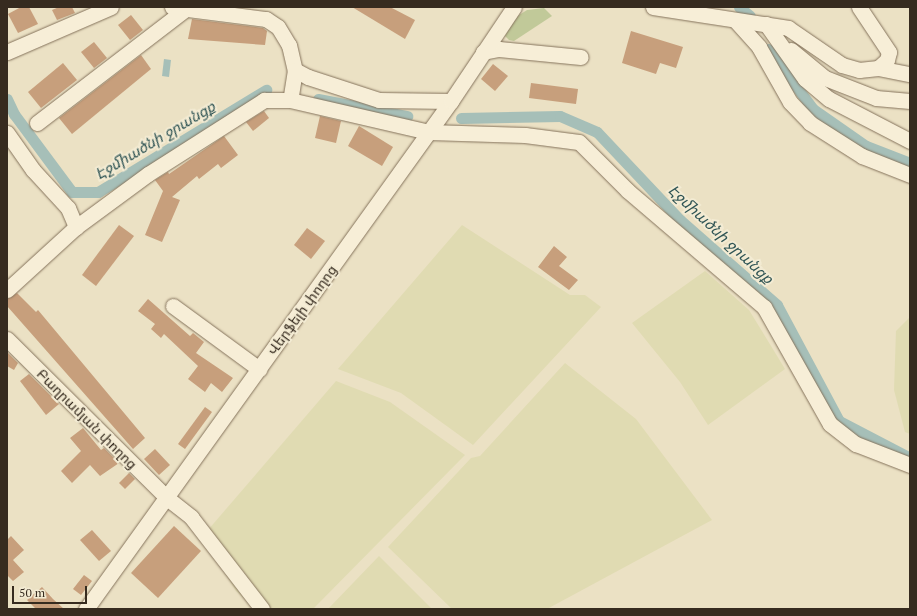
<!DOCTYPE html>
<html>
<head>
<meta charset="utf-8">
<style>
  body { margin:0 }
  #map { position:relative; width:917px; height:616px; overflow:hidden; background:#ebe1c4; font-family:"PT Serif","Noto Sans Armenian",serif }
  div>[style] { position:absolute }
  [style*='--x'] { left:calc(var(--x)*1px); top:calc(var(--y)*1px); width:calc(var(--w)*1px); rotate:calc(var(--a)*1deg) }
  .farmland>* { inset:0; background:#e0dbb2 }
  .green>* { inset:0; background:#c1c999 }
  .water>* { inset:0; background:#a6bfb8 }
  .canal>* { height:11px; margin:-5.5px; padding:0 5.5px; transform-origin:5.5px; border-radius:5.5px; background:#a6bfb8 }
  .building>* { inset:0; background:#c79f7c }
  .roads { filter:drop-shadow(0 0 1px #85735c) drop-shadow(0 0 1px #85735c) }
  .minor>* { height:15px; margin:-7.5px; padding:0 7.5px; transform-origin:7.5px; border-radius:7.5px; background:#f7eed7 }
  span { translate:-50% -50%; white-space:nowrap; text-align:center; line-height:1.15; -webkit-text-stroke:4px #f3ebd3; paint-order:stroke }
  .street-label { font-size:14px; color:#362b1f }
  .water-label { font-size:15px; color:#2f5454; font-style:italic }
  .frame { position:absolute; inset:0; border:8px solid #362b1f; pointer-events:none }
  .scale { position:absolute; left:12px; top:586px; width:75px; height:18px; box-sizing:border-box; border:2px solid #362b1f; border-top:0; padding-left:5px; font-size:12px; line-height:14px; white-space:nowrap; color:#362b1f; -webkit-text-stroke:3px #f3ebd3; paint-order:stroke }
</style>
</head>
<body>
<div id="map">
  <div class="farmland">
    <i style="clip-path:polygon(462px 225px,570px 295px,585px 295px,601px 307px,473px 445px,401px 393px,338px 369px)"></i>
    <i style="clip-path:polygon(705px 271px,749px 310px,785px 369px,708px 425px,680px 382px,632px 323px)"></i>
    <i style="clip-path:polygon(910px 317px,910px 434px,905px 432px,894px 390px,896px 331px)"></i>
    <i style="clip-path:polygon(565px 363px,636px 419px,712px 520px,547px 609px,452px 609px,388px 547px,471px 458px,480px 456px)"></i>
    <i style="clip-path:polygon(336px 381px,390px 402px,465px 455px,313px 609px,255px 609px,236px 591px,202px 537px)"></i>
    <i style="clip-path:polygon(379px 556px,432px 609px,328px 609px)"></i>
  </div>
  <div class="green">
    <i style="clip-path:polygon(544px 8px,552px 16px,514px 41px,509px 40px,505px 36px,516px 17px,527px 10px)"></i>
  </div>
  <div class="water">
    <i style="clip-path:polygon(164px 59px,171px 60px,169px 77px,162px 76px)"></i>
  </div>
  <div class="canal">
    <i style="--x:739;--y:7;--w:14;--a:39"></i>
    <i style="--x:768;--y:49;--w:75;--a:53.1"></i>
    <i style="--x:813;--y:109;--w:65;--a:34.9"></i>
    <i style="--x:866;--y:146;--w:47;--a:21.1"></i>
    <i style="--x:7;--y:99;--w:17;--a:65"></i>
    <i style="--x:14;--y:114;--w:97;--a:53.4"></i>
    <i style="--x:72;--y:192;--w:26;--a:0"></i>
    <i style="--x:98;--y:192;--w:197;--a:-31.3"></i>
    <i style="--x:318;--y:99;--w:91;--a:10.8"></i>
    <i style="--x:461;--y:118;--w:99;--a:-1.2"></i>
    <i style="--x:560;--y:116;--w:40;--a:23.4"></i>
    <i style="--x:597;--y:132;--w:121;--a:46.7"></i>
    <i style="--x:680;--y:220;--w:129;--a:41.2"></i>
    <i style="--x:777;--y:305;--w:132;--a:61.9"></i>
    <i style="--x:839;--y:421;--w:80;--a:27.5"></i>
  </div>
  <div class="building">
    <i style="clip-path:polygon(21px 7px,29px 7px,38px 24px,18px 33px,8px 14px)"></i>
    <i style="clip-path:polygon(59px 7px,72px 7px,75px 13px,57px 20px,52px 10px)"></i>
    <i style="clip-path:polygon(352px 7px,390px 7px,415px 20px,405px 39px)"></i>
    <i style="clip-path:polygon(131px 15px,143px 30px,130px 40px,118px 25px)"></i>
    <i style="clip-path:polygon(192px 19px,263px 28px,267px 31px,265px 45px,188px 39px)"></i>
    <i style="clip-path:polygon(631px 31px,683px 47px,676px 68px,660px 63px,656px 74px,622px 63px)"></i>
    <i style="clip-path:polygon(94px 42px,107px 58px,94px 68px,81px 52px)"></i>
    <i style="clip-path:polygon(141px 55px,151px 69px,72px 134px,59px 118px)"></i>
    <i style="clip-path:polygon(63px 63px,77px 80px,41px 108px,28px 92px)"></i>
    <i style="clip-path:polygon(493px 64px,508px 76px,495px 91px,481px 79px)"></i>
    <i style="clip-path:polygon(531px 83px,578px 89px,576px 104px,529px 98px)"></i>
    <i style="clip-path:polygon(264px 111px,269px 118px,253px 131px,246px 122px)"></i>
    <i style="clip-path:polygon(320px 116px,341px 121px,336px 143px,315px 138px)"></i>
    <i style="clip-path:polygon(359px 126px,393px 147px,382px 166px,348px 146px)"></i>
    <i style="clip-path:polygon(224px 136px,238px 155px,221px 168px,218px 164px,199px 179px,197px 176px,172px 197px,180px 200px,162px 242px,145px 235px,163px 191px,155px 180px,168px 172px,169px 174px)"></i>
    <i style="clip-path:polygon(119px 225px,134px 236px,96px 286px,82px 275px)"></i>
    <i style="clip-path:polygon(307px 228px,325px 241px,311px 259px,294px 245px)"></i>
    <i style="clip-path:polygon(554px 246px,567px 257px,559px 266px,578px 280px,569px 290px,538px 267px)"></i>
    <i style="clip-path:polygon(17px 293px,36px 312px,38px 310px,145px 438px,133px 449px,7px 306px,7px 299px)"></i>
    <i style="clip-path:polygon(148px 299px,190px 336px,193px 333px,204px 342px,196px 353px,233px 378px,222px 392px,211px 383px,205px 392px,188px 379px,198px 366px,164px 334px,161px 338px,151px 329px,155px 324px,138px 311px)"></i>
    <i style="clip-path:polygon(7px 352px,18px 363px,14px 370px,7px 366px)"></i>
    <i style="clip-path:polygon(29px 374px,59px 404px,46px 415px,20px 381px)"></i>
    <i style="clip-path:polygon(205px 407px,212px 412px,185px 449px,178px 444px)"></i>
    <i style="clip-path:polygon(83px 428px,101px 450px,104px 448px,119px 463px,100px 476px,90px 465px,72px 483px,61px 471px,81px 451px,70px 438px)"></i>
    <i style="clip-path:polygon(155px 449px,170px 465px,159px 475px,144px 459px)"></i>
    <i style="clip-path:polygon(129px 473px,135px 479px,125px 489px,119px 483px)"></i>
    <i style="clip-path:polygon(174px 526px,201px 551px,158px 598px,131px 573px)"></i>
    <i style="clip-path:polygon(92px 530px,111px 551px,99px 561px,80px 540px)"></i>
    <i style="clip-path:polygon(11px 536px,24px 550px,13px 560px,24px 572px,13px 581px,7px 575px,7px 540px)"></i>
    <i style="clip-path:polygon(84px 575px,92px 581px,81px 595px,73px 589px)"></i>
    <i style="clip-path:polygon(42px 587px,53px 599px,64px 609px,36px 609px,27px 600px)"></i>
  </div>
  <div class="roads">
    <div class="minor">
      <i style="--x:172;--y:7;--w:95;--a:7.3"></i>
      <i style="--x:266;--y:19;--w:14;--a:34"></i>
      <i style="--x:278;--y:27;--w:21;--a:59"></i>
      <i style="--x:289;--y:45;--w:26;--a:77"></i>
      <i style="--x:295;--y:70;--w:30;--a:99"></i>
      <i style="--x:653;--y:7;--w:137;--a:8.8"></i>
      <i style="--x:788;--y:28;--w:65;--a:34.4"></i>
      <i style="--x:842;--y:65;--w:18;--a:16"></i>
      <i style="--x:859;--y:70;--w:19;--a:-6"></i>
      <i style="--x:878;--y:68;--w:12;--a:-42"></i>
      <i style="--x:887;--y:60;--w:8;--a:-76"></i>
      <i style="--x:889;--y:52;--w:54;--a:-123.7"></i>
      <i style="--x:735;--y:20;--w:36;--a:48"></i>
      <i style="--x:759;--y:47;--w:63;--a:60.6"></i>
      <i style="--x:790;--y:102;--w:29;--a:46"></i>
      <i style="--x:810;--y:123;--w:62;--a:32.4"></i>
      <i style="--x:862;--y:156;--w:52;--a:21.6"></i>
      <i style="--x:766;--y:24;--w:67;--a:54.7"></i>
      <i style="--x:805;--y:79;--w:31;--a:40"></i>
      <i style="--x:829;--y:99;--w:91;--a:27.4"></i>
      <i style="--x:791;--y:50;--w:44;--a:39.5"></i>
      <i style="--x:825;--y:78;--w:55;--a:21.4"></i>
      <i style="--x:876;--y:98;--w:34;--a:5"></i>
      <i style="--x:7;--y:52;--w:113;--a:-23.4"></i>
      <i style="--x:483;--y:52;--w:16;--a:-11"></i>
      <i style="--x:499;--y:49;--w:82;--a:5.6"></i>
      <i style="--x:878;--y:68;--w:33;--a:11"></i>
      <i style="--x:295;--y:70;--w:15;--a:28"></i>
      <i style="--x:308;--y:77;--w:75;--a:17.9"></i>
      <i style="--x:379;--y:100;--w:72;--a:0.8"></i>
      <i style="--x:37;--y:123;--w:184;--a:-37.5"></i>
      <i style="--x:7;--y:133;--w:45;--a:54.9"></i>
      <i style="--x:33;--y:170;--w:52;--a:47.4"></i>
      <i style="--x:68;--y:208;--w:21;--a:67"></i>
      <i style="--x:7;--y:290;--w:93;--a:-42.4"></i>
      <i style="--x:76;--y:227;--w:89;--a:-36.4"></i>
      <i style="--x:148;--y:174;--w:138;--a:-32.5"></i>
      <i style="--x:264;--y:100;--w:26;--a:0"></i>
      <i style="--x:290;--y:100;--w:143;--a:13"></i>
      <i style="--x:429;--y:132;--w:96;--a:1.8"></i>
      <i style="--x:525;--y:135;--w:54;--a:7.4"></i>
      <i style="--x:579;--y:142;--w:69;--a:45"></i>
      <i style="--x:628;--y:191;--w:179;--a:40.5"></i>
      <i style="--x:764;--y:307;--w:134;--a:60.6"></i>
      <i style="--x:830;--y:424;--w:33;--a:38"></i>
      <i style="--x:856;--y:444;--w:58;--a:21.3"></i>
      <i style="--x:173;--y:306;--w:107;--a:36.2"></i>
      <i style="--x:7;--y:339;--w:226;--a:44.8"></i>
      <i style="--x:167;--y:498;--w:31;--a:38"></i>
      <i style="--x:191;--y:517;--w:116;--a:52.3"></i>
      <i style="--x:86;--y:609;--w:626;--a:-54.3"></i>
      <i style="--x:451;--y:101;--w:113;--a:-56.2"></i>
    </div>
  </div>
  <div class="street-label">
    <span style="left:302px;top:310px;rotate:-54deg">Վերֆելի փողոց</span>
    <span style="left:87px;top:419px;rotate:45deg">Բաղրամյան փողոց</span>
  </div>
  <div class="water-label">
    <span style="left:155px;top:140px;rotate:-31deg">Էջմիածնի ջրանցք</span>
    <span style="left:721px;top:234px;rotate:43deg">Էջմիածնի ջրանցք</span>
  </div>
  <div class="frame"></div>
  <div class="scale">50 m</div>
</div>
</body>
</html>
